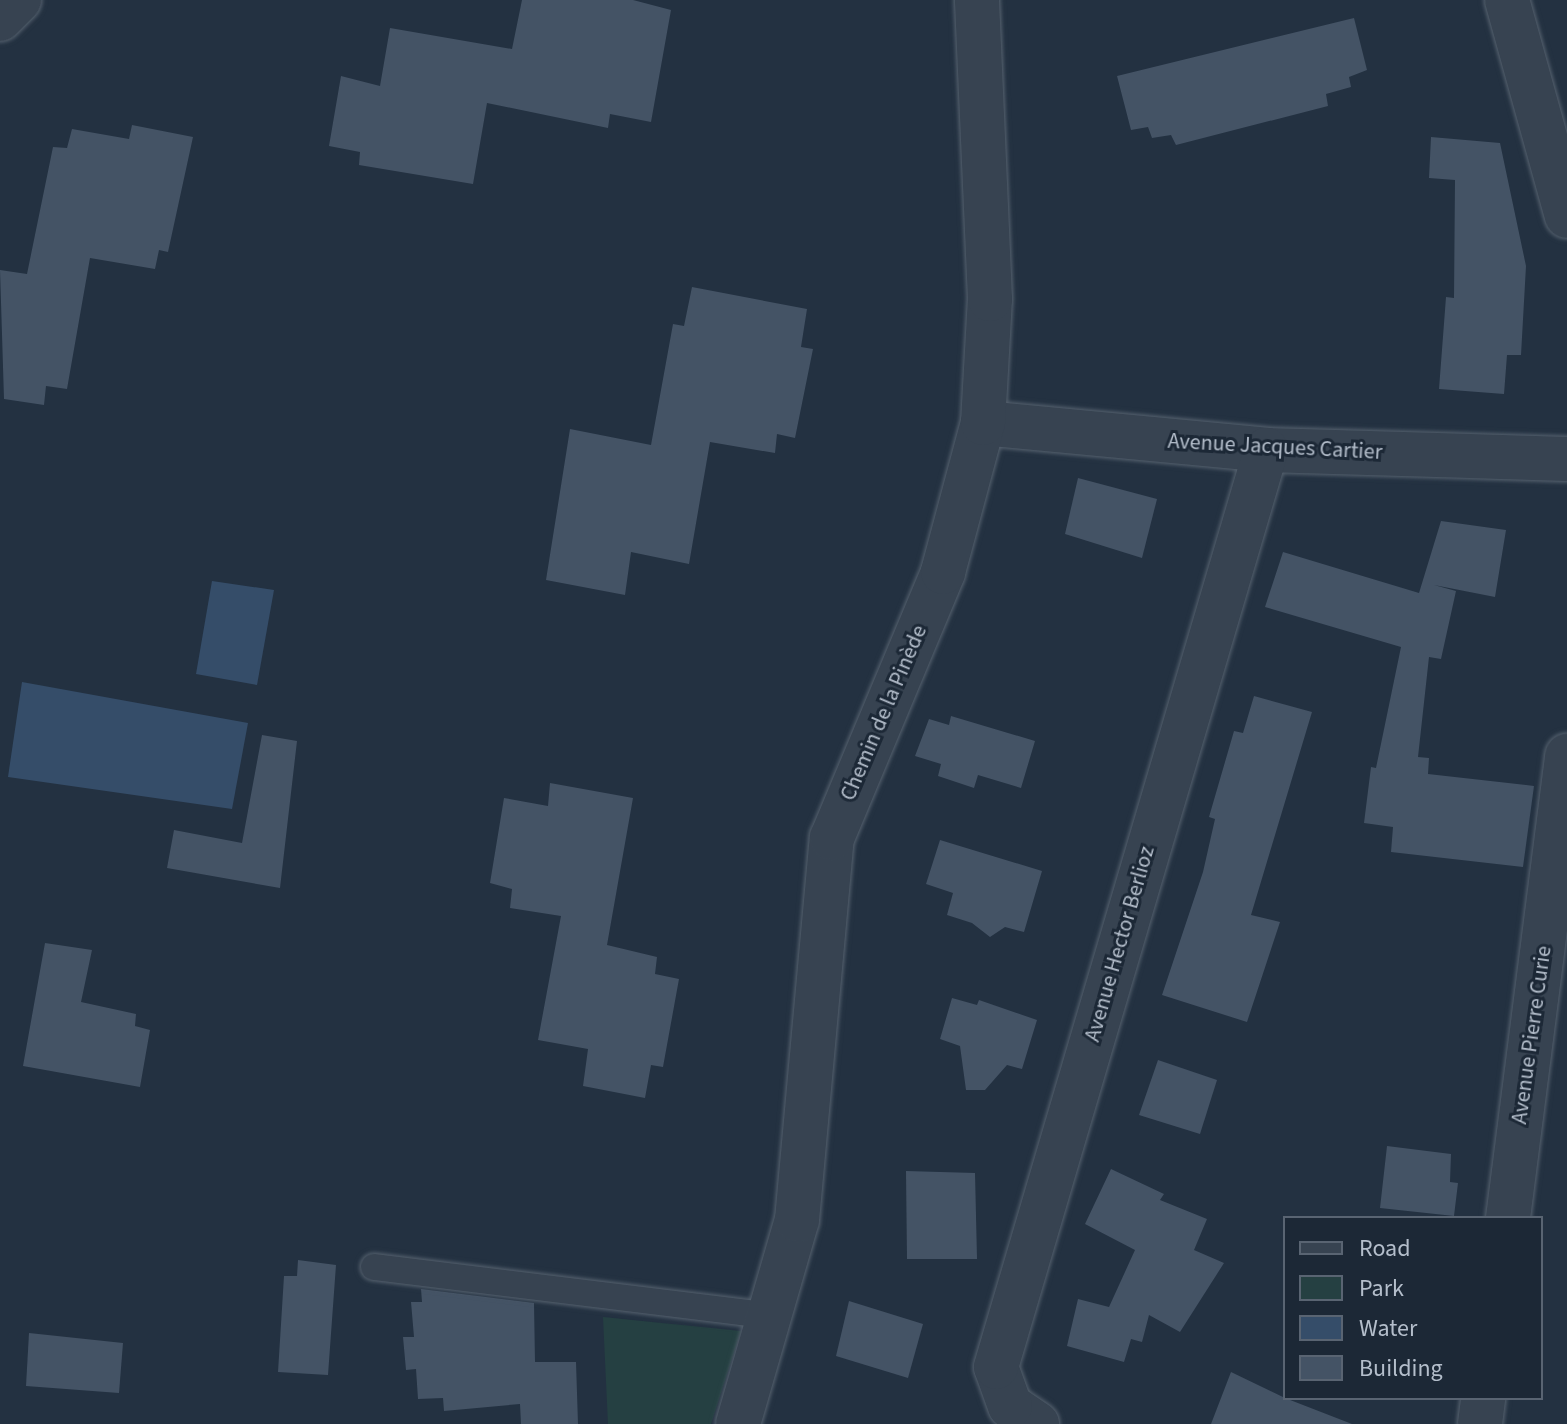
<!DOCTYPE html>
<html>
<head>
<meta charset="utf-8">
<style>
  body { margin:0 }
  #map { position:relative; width:1567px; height:1424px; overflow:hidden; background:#233141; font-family:"Source Sans 3",sans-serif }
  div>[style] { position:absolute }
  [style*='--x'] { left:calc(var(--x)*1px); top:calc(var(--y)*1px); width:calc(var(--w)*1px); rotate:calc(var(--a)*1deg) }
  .green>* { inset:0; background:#254042 }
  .water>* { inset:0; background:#354d69 }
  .building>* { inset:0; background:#445365 }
  .roads { filter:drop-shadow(0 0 2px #55616e) drop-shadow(0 0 2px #55616e) }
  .lane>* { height:26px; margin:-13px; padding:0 13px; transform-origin:13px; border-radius:13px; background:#374351 }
  .street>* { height:44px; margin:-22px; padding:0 22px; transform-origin:22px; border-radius:22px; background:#374351 }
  span { translate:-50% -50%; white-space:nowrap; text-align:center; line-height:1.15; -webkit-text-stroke:6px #1c2836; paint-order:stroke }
  .street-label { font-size:22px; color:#b4becb }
  .legend { position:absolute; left:1283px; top:1216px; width:260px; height:184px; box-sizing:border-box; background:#1c2836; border:2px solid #596472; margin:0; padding:10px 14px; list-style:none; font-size:24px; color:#b4becb }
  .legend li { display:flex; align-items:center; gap:16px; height:40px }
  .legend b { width:40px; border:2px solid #596472 }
</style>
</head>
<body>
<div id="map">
  <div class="green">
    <i style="clip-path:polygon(603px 1317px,741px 1331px,711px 1424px,608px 1424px)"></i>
  </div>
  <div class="water">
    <i style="clip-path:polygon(212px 581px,274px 590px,257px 685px,196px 674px)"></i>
    <i style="clip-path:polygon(22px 682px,248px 723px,232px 809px,8px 777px)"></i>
  </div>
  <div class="building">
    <i style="clip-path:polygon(522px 0,633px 0,671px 10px,651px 122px,610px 114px,608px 128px,487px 103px,473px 184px,359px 165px,360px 152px,329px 146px,341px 76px,380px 86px,390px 28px,512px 49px)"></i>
    <i style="clip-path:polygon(1354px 18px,1367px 70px,1349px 77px,1351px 87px,1326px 94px,1328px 106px,1176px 145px,1171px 135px,1152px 138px,1148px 127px,1131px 130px,1117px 76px)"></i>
    <i style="clip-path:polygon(132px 125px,193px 137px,168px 252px,159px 250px,155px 269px,90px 258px,67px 389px,46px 386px,44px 405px,4px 399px,0 270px,27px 274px,53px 147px,67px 148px,72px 129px,129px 139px)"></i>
    <i style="clip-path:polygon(1431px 137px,1500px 143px,1526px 266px,1521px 355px,1507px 355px,1504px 394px,1439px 389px,1446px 297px,1454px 298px,1455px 180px,1429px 178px)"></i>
    <i style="clip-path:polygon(692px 287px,807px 309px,801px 347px,813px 349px,795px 438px,777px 434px,775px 453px,710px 442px,689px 564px,631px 552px,625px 595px,546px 580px,570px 429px,651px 445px,673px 324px,684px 326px)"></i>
    <i style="clip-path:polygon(1078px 478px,1157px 499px,1142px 558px,1065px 534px)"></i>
    <i style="clip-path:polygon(1441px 521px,1506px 530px,1495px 597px,1434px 585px,1456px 591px,1441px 659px,1429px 657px,1418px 757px,1429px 758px,1428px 774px,1534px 786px,1523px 867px,1391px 852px,1393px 827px,1364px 823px,1371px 767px,1376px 768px,1401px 647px,1265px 607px,1283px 552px,1419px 593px)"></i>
    <i style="clip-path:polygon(1254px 696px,1312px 712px,1251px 915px,1280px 922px,1247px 1022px,1162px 995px,1203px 872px,1215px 819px,1209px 817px,1234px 731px,1243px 733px)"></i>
    <i style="clip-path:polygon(951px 716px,1035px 741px,1021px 788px,978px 775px,974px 788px,938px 776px,941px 764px,915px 756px,929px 719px,949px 725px)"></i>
    <i style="clip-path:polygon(262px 735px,297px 741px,280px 888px,167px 868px,174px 830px,242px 843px)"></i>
    <i style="clip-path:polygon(550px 783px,633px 798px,607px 945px,657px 957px,655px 974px,679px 979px,663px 1067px,651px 1065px,645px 1098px,583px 1086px,588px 1049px,538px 1040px,561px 916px,510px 908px,512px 889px,490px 883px,504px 798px,548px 806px)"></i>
    <i style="clip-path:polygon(940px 840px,1042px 871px,1024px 932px,1005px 927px,990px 937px,972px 923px,947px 915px,953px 893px,926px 884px)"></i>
    <i style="clip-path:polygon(45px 943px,92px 950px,81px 1002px,136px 1014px,135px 1026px,150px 1030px,140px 1087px,23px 1066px)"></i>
    <i style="clip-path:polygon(952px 998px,977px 1005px,979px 1000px,1037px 1020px,1022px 1069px,1007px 1065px,985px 1090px,966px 1090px,960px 1046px,940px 1039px)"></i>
    <i style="clip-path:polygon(1158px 1060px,1217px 1080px,1200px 1134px,1139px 1115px)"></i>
    <i style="clip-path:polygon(1387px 1146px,1451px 1154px,1450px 1182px,1458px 1183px,1454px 1216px,1380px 1208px)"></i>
    <i style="clip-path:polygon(1111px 1169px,1164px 1194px,1160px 1200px,1207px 1219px,1194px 1250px,1224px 1263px,1180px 1332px,1149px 1315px,1142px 1342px,1131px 1339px,1124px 1362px,1067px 1346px,1078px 1299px,1109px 1307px,1135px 1250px,1085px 1224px)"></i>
    <i style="clip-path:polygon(906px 1171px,975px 1173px,977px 1259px,907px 1259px)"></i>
    <i style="clip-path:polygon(298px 1260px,336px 1265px,328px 1375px,278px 1372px,284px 1276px,297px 1276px)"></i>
    <i style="clip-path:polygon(421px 1289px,534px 1303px,535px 1362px,576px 1362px,578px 1424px,521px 1424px,520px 1404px,444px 1411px,443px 1398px,418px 1399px,416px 1369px,406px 1370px,403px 1337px,414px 1337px,411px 1302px,422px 1302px)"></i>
    <i style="clip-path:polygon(849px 1301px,923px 1324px,908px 1378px,836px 1356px)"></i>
    <i style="clip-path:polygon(29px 1333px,123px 1343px,119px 1393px,26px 1386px)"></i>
    <i style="clip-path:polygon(1231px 1372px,1285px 1398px,1352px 1424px,1211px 1424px)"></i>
  </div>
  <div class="roads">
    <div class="lane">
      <i style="--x:374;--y:1267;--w:400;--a:7"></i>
    </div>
    <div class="street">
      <i style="--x:1507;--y:0;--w:224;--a:74.5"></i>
      <i style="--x:0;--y:19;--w:27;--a:-45"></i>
      <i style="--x:983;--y:423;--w:284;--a:5.4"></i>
      <i style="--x:1266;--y:450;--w:301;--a:1.7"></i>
      <i style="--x:1508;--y:1218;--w:466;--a:-82.7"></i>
      <i style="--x:738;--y:1424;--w:212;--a:-73.9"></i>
      <i style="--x:797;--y:1220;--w:384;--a:-84.8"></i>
      <i style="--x:832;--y:838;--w:288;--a:-67.3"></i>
      <i style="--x:943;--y:572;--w:154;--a:-75"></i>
      <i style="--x:983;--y:423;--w:124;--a:-86.8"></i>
      <i style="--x:990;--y:299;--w:299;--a:-92.5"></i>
      <i style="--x:1037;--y:1424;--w:32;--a:-146"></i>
      <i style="--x:1010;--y:1406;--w:41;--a:-109.7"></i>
      <i style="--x:996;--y:1367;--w:956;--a:-73.59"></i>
      <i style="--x:1480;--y:1424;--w:26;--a:-83"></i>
    </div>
  </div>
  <div class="street-label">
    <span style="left:1275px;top:447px;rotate:3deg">Avenue Jacques Cartier</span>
    <span style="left:884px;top:713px;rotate:-67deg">Chemin de la Pinède</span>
    <span style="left:1120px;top:944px;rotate:-74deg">Avenue Hector Berlioz</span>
    <span style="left:1532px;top:1035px;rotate:-82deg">Avenue Pierre Curie</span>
  </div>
  <ul class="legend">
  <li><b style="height:10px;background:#374351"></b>Road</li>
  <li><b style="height:22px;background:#254042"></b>Park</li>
  <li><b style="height:22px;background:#354d69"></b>Water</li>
  <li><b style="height:22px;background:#445365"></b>Building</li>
  </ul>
</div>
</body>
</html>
